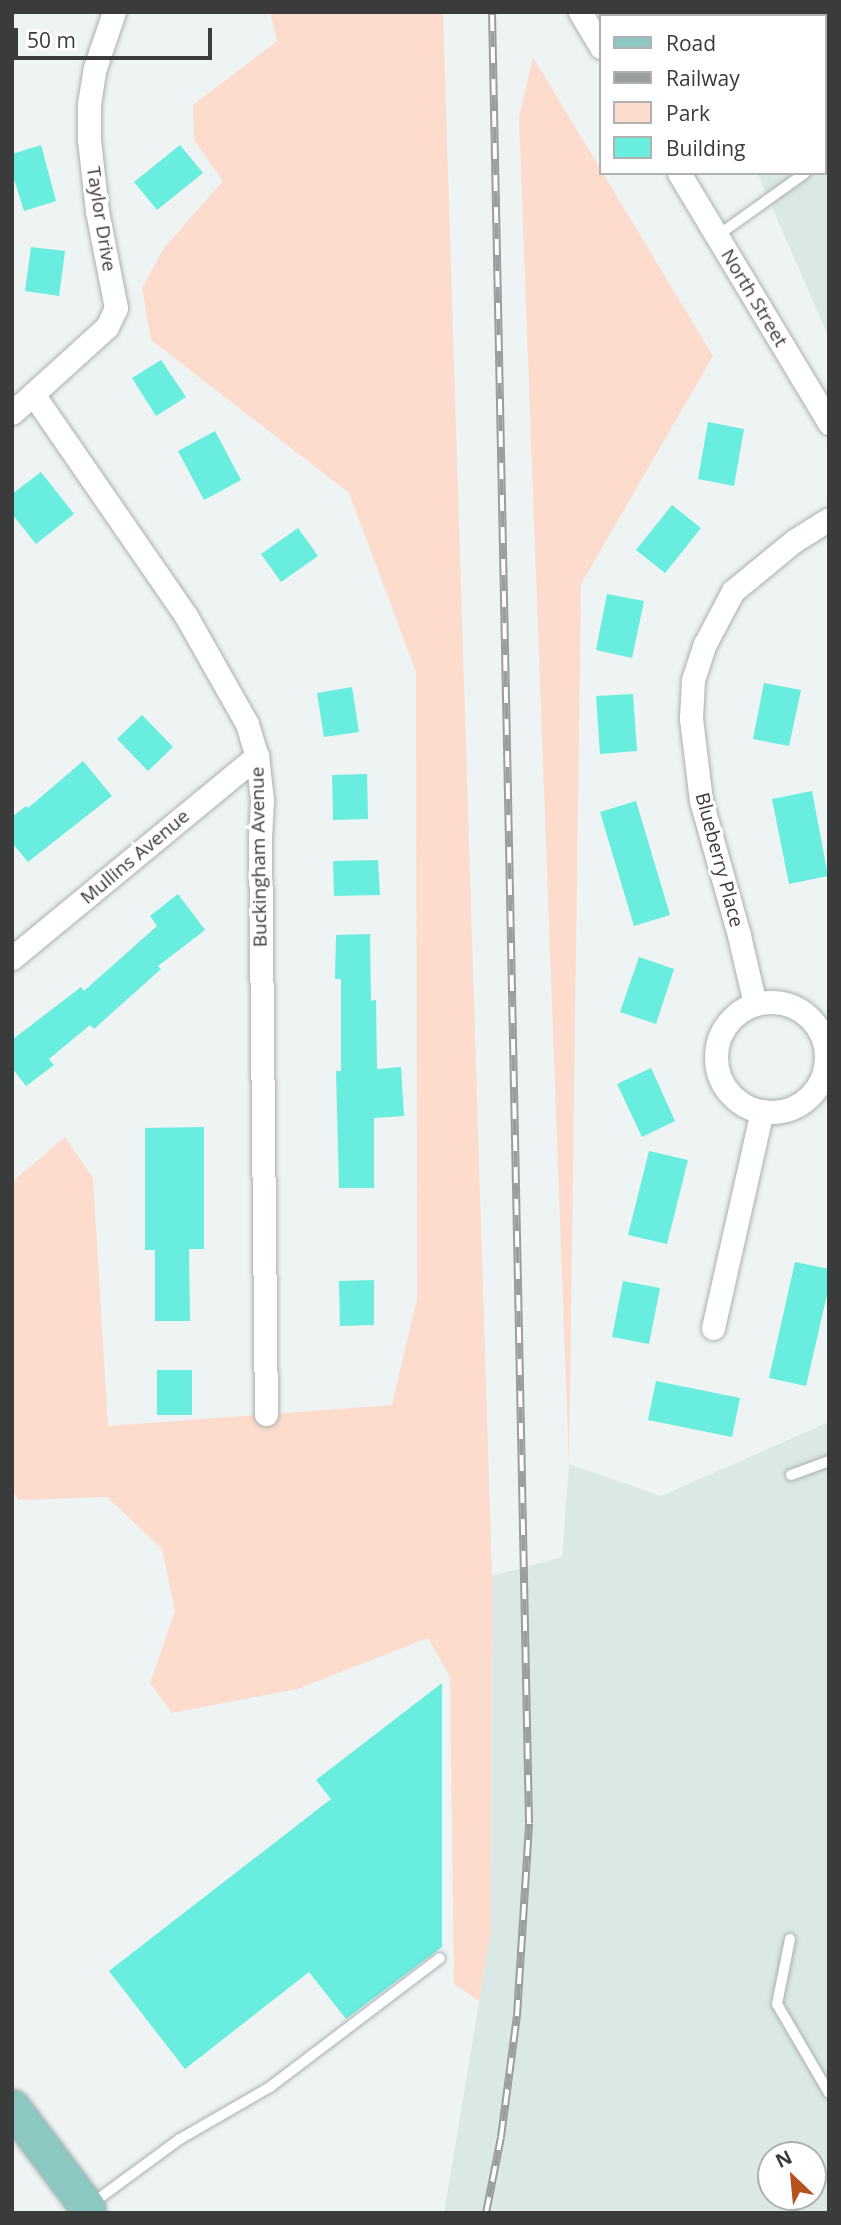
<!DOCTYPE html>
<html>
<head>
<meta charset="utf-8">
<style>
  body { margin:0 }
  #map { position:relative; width:841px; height:2225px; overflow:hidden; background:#eef4f3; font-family:"Open Sans",sans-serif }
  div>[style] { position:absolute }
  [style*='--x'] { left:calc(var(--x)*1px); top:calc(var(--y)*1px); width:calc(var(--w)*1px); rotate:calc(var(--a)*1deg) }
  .built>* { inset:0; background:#dae9e6 }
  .green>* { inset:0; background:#fddbcd }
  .building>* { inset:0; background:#68edde }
  .roads { filter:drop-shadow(0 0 2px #a9b0af) drop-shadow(0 0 2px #a9b0af) }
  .service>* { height:10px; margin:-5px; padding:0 5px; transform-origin:5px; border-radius:5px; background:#fff }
  .minor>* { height:23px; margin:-11.5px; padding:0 11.5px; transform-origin:11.5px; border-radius:11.5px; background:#fff }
  .minor>.ring { margin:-11.5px; padding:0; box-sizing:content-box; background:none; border:23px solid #fff; border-radius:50% }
  .primary>* { height:35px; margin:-17.5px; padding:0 17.5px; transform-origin:17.5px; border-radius:17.5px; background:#8cc8c1 }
  .rail>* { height:8px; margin-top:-4px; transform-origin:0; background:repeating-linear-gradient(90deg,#fff 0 16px,#9a9f9e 0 32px); box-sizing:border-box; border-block:2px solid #9a9f9e }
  span { translate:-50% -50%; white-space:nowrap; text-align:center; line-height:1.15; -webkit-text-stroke:6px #fff; paint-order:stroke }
  .street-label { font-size:19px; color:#393c3b }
  .frame { position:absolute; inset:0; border:14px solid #393c3b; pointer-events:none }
  .legend { position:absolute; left:599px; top:14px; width:228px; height:161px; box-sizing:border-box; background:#fff; border:2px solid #b0b1b1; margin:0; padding:9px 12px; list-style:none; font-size:21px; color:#393c3b }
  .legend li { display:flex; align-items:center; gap:14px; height:35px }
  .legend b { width:35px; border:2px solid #b0b1b1 }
  .north { position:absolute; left:757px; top:2141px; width:70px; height:70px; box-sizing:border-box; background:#fff; border:2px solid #b0b1b1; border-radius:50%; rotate:334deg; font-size:19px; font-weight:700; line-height:28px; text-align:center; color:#393c3b }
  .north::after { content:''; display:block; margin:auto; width:24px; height:32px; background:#b6521e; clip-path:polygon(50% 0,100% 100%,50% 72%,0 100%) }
  .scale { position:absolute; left:14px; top:28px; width:198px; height:32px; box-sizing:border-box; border:4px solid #393c3b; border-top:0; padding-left:9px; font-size:21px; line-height:24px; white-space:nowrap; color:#393c3b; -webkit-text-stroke:5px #fff; paint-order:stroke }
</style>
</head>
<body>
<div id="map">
  <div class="built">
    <i style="clip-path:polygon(829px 105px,829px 338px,757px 173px,825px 173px,825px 108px)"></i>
    <i style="clip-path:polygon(evenodd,829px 1422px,829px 2213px,444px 2213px,491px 1930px,492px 1576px,562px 1557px,569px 1464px,661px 1496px,829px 1422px,771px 2155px,813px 2155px,813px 2197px,771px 2197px,771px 2155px)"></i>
  </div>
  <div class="green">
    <i style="clip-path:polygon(270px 12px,443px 12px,492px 1576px,491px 1930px,479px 2001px,454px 1984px,450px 1677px,428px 1638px,297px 1689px,172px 1713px,150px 1683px,175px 1611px,162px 1549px,107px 1497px,19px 1500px,12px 1491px,12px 1182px,65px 1137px,93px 1178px,108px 1426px,392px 1405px,417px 1298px,416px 672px,349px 493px,151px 340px,142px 288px,164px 248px,223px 181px,194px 140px,193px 105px,277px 41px)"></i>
    <i style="clip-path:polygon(649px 12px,829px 12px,829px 105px,825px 108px,825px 16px,649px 16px)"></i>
    <i style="clip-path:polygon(533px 57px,713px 356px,581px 584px,569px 1464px,519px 117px)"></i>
  </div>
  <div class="building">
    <i style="clip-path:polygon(41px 145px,56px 201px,24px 211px,12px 173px,12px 154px)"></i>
    <i style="clip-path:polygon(180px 145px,203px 173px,157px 210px,134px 182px)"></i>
    <i style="clip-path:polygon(31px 247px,65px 251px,59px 296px,25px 291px)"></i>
    <i style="clip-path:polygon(161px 360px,186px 397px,156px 416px,132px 378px)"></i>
    <i style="clip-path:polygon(708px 422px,744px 429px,734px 486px,698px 479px)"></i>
    <i style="clip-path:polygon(215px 431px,241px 480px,204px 500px,178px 451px)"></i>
    <i style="clip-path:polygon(41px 472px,74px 514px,36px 544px,12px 514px,12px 494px)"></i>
    <i style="clip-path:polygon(672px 505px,701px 528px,665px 573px,636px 550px)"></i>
    <i style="clip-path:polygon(298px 528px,318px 556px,281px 582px,261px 554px)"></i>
    <i style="clip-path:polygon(607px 594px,644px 601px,632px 658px,596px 650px)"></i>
    <i style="clip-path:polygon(764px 683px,801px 690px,789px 746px,753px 739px)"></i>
    <i style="clip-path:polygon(352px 687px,359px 732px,324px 737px,317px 693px)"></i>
    <i style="clip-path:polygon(633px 694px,637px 751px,600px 754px,596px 696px)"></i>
    <i style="clip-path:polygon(142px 715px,173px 747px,148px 771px,117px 739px)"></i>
    <i style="clip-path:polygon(83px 761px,112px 796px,28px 862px,12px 843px,12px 817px,26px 806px,28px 808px)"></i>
    <i style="clip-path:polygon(367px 774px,368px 819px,333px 820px,332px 775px)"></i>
    <i style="clip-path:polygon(812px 791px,828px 876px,789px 884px,772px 799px)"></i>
    <i style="clip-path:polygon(636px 801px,670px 915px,634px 926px,600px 812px)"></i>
    <i style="clip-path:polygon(378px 860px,380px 895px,334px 896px,333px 861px)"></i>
    <i style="clip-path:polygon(178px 894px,205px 930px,158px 966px,161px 969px,94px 1029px,90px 1025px,49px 1059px,54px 1065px,26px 1086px,12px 1068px,12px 1040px,81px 987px,84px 991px,157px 926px,150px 916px)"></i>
    <i style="clip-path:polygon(370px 934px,371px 1001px,376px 1000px,377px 1069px,401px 1067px,404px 1116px,374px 1118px,374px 1188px,339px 1188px,336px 1071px,341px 1071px,341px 979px,335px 979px,336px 935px)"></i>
    <i style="clip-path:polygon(639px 957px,674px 969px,656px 1024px,620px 1012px)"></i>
    <i style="clip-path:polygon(651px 1068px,675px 1121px,642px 1137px,617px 1084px)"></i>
    <i style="clip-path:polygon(204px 1127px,204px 1249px,189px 1249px,190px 1321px,155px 1321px,155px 1250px,145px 1250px,145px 1128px)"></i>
    <i style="clip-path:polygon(649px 1151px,688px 1160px,667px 1244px,628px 1235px)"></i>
    <i style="clip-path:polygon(795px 1262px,829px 1269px,829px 1286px,806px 1386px,769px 1378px)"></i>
    <i style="clip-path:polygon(374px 1280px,374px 1325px,340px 1326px,339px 1281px)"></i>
    <i style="clip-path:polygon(623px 1281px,660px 1288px,649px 1344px,612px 1337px)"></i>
    <i style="clip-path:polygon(157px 1370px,192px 1370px,192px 1415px,157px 1415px)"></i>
    <i style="clip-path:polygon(656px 1381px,740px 1398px,732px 1437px,648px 1420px)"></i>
    <i style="clip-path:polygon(442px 1683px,442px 1947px,346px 2019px,309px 1972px,185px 2069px,109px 1971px,331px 1799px,316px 1780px)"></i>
  </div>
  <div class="roads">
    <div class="service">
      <i style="--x:825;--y:159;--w:5;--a:-37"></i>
      <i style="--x:717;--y:236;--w:108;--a:-35.6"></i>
      <i style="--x:791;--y:1475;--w:40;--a:-20.2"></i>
      <i style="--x:790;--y:1939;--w:66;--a:101.3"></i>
      <i style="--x:777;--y:2004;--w:103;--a:59.7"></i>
      <i style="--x:90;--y:2205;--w:112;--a:-36.3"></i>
      <i style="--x:180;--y:2139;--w:104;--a:-30"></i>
      <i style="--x:270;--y:2087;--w:213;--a:-37.2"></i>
    </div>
    <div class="minor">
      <i style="--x:580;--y:12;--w:41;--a:59"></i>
      <i style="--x:679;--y:173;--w:292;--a:59"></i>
      <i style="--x:33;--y:394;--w:270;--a:55.4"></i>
      <i style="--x:186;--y:616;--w:124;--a:60.5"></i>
      <i style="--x:247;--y:724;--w:34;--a:73"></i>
      <i style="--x:257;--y:756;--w:44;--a:83.5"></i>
      <i style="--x:262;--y:800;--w:36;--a:93"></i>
      <i style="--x:260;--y:836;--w:578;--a:89.41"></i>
      <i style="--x:12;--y:413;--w:128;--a:-42.2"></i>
      <i style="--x:107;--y:327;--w:21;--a:-65"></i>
      <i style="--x:116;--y:308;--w:99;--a:-101.1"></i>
      <i style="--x:97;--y:211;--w:71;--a:-96.4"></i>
      <i style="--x:89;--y:140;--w:36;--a:-90"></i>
      <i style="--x:89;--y:104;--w:36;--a:-81"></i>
      <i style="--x:95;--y:68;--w:59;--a:-71.3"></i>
      <i style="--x:12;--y:958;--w:318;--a:-39.5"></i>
      <i class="ring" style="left:716px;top:1002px;width:87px;height:87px"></i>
      <i style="--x:755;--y:1004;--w:71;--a:-103.1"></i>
      <i style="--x:739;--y:935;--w:139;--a:-105.8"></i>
      <i style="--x:701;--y:801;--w:84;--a:-96.9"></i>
      <i style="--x:691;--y:718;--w:38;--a:-87"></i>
      <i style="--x:693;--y:680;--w:38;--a:-72"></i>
      <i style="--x:705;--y:644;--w:60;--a:-62.2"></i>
      <i style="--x:733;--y:591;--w:79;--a:-39.3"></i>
      <i style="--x:794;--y:541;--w:41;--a:-32.2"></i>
      <i style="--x:713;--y:1328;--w:222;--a:-77.3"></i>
    </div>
    <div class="primary">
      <i style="--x:12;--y:2107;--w:125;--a:53.1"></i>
      <i style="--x:87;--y:2207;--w:6;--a:81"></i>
    </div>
  </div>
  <div class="rail">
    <i style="--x:486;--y:2213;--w:77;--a:-78.8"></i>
    <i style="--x:501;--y:2137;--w:122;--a:-82.5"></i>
    <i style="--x:517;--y:2016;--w:193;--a:-86.4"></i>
    <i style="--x:529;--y:1823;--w:1811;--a:-91.17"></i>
  </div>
  <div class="street-label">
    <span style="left:101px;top:219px;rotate:81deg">Taylor Drive</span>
    <span style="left:754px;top:298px;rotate:59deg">North Street</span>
    <span style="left:135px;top:857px;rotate:-40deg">Mullins Avenue</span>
    <span style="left:259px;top:857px;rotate:-91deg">Buckingham Avenue</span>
    <span style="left:719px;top:860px;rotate:75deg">Blueberry Place</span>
  </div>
  <div class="frame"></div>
  <ul class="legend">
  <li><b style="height:9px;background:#8cc8c1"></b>Road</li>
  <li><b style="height:9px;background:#9a9f9e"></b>Railway</li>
  <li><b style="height:19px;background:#fddbcd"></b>Park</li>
  <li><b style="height:19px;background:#68edde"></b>Building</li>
  </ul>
  <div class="north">N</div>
  <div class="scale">50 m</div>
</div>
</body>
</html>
